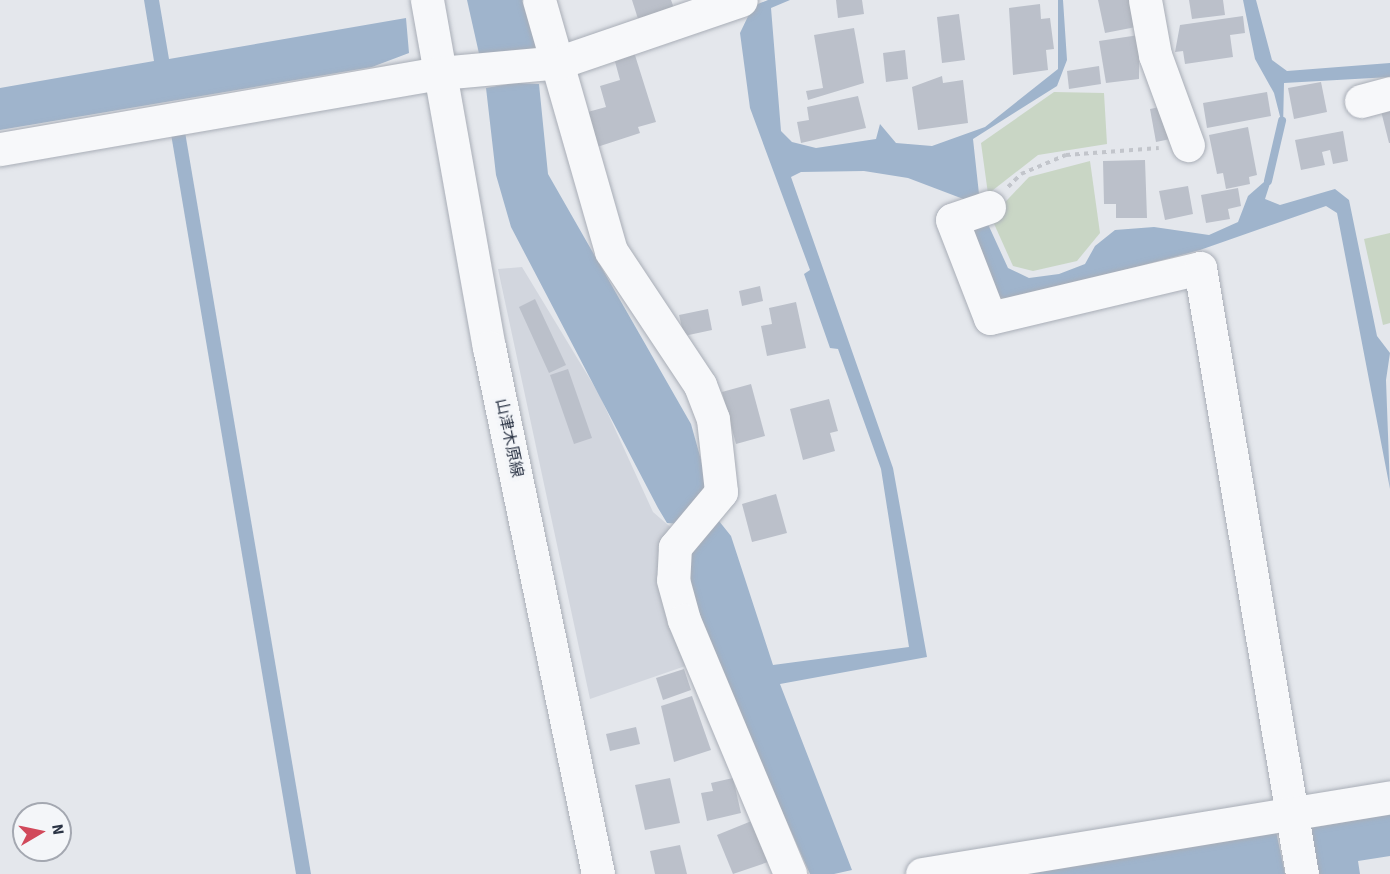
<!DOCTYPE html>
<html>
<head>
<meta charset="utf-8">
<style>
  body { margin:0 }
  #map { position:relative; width:1390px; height:874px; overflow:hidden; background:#e4e7ec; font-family:"Source Sans 3","Noto Sans JP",sans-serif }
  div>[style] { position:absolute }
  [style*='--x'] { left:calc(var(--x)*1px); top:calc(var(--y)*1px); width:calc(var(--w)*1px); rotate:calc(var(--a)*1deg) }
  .built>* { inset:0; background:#d2d6de }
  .green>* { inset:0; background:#c9d6c5 }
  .water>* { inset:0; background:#9fb4cc }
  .stream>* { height:8px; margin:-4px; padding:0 4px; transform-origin:4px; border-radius:4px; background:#9fb4cc }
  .building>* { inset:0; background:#bbc0ca }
  .path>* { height:4px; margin-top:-2px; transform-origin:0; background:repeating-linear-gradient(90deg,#c2c5cb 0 4.5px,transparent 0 9px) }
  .roads { filter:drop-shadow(0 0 2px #a9aeb7) drop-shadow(0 0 2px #a9aeb7) }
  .minor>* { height:33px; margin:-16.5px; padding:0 16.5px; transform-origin:16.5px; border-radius:16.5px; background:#f7f8fa }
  span { translate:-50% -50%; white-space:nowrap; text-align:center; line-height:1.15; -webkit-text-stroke:6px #f4f6f9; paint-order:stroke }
  .street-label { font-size:16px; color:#2b3445 }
  .north { position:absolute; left:12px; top:802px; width:60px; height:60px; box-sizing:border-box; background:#f4f6f9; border:2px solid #a4a8b1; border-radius:50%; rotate:81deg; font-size:16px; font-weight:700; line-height:24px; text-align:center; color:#2b3445 }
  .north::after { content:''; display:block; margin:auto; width:21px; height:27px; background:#d1495b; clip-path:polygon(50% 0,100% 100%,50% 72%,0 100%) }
</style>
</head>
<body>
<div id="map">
  <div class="built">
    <i style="clip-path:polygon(522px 267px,599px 394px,653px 512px,675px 531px,697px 662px,590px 699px,498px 269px)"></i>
  </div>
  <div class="green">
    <i style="clip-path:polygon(1054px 92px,1104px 93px,1107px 144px,1038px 155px,988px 194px,981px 143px)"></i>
    <i style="clip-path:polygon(1090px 161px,1100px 233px,1077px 261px,1033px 271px,1013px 266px,991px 217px,1029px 177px)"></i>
    <i style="clip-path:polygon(1390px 233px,1390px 323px,1383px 325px,1364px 239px)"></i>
  </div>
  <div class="water">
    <i style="clip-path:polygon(144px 0,159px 0,169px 59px,406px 18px,409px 53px,372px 67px,0 130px,0 88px,154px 61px)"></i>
    <i style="clip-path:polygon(467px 0,526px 0,537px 51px,480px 58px)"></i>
    <i style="clip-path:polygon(768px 0,790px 0,771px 8px,781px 131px,792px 142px,816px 148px,876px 139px,880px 124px,896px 143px,932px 146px,985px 127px,1058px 69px,1058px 0,1063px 0,1067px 60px,1057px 86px,973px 139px,979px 194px,966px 200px,908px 178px,864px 171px,801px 172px,791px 177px,893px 468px,927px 657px,780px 684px,852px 870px,834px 874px,810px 874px,696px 618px,687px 574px,688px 552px,715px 516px,731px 536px,773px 665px,909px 647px,881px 469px,838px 349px,830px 348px,804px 274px,810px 270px,750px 108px,740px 33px,753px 6px)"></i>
    <i style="clip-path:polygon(1243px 0,1256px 0,1272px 60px,1287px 71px,1390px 63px,1390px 77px,1284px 83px,1283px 128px,1274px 93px,1255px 59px)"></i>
    <i style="clip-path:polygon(514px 83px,539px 84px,548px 174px,691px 424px,710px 492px,682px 524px,667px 523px,658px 508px,511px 227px,496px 175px,486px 88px)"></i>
    <i style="clip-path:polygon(185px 132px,311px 874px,296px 874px,171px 134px)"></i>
    <i style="clip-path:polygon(1273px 174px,1265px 199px,1280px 205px,1335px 189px,1349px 200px,1377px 336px,1390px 353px,1386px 380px,1390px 489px,1337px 213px,1326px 206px,1200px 250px,1011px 300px,995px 296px,970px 235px,978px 218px,987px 222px,1008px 268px,1029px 278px,1059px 274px,1085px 264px,1095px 246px,1115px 230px,1154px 227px,1209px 235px,1238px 222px,1248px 196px)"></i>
    <i style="clip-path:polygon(1390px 814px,1390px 856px,1358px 861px,1360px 874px,1316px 874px,1310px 828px)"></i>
    <i style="clip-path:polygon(1276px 831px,1285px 874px,1010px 874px)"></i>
  </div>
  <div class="stream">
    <i style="--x:1268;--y:181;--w:62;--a:-76.9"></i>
  </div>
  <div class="building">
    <i style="clip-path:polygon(632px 0,671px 0,675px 11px,639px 22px)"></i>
    <i style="clip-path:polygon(836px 0,862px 0,864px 14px,838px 18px)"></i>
    <i style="clip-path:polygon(1098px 0,1135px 0,1141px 26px,1105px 33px)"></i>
    <i style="clip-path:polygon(1189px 0,1223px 0,1225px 15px,1192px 19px)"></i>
    <i style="clip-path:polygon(1040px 4px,1041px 19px,1050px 18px,1054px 49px,1046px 50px,1048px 70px,1013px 75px,1009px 8px)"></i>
    <i style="clip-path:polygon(959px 14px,965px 60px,942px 63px,937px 17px)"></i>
    <i style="clip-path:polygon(1243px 16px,1245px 33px,1230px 35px,1233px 57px,1185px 64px,1183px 51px,1175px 52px,1180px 25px)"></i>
    <i style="clip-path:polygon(854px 28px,864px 83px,808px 100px,806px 91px,823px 88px,814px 35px)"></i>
    <i style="clip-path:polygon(1139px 35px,1139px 79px,1106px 83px,1099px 41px)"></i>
    <i style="clip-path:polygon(905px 50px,908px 79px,886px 82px,883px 53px)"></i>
    <i style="clip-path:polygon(634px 52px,656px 122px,638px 127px,640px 133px,594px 148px,584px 113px,606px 107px,600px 86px,620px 80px,614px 58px)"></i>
    <i style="clip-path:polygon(1099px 66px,1101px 84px,1069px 89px,1067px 71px)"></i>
    <i style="clip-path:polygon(942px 76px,943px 83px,963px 80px,968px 123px,918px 130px,912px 87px)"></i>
    <i style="clip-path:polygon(1321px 82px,1327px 112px,1294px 119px,1288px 88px)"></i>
    <i style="clip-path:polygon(1267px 92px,1271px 116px,1207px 128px,1203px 103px)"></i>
    <i style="clip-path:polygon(858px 96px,866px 128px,801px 143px,797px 122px,809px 120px,807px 107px)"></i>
    <i style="clip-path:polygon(1169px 105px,1175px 138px,1156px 142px,1150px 109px)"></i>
    <i style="clip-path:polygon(1390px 109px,1390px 143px,1389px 143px,1381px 111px)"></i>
    <i style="clip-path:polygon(1248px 127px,1257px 175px,1249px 177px,1250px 184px,1226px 189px,1223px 173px,1217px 174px,1209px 135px)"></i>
    <i style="clip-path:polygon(1343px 131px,1348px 161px,1333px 164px,1330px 150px,1322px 152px,1325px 165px,1301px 170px,1295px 140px)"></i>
    <i style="clip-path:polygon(1145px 160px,1147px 218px,1116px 218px,1116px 204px,1104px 204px,1103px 161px)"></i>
    <i style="clip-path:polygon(1188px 186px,1193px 214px,1165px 220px,1159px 191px)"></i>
    <i style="clip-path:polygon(1238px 188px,1241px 206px,1228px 209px,1230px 219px,1206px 223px,1201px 195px)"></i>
    <i style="clip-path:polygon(760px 286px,763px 301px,742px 306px,739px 291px)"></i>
    <i style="clip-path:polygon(535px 299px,566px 365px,549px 373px,519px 307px)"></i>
    <i style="clip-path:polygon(796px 302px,806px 348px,767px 356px,761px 326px,772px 324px,769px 308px)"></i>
    <i style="clip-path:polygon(708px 309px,712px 330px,684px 336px,679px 315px)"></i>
    <i style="clip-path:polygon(568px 369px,592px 438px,574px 444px,550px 375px)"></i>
    <i style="clip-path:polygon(751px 384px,765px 436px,736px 444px,722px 392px)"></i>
    <i style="clip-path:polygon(829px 399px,838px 431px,830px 433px,835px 451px,803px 460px,790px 409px)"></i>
    <i style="clip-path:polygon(776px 494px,787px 533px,752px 542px,742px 504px)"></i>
    <i style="clip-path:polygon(684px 669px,691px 690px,663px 700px,656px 678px)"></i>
    <i style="clip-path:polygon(692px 696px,711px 750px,674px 762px,661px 706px)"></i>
    <i style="clip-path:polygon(636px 727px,640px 744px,610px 751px,606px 734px)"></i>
    <i style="clip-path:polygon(670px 778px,680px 823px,645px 830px,635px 785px)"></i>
    <i style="clip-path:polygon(733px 778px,741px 813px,707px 821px,701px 793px,713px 791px,711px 783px)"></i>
    <i style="clip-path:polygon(754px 820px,771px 861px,733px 874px,717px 835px)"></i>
    <i style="clip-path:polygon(680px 845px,687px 874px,655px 874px,650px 851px)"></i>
  </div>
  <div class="path">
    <i style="--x:1008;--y:187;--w:18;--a:-45"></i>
    <i style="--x:1021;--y:174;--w:49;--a:-22.9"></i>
    <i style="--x:1066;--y:155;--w:93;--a:-4.3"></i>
  </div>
  <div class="roads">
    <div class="minor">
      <i style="--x:427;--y:0;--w:352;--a:79.9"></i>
      <i style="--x:489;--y:347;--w:538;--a:78.31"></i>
      <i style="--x:539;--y:0;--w:261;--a:74"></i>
      <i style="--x:611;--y:251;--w:161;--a:56.4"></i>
      <i style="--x:700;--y:385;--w:36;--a:69"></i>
      <i style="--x:713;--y:419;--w:73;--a:83.7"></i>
      <i style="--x:721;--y:492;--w:72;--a:129.9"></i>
      <i style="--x:675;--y:547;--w:33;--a:93"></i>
      <i style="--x:673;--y:580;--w:41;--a:74.6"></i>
      <i style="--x:684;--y:620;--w:275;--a:67.3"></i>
      <i style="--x:1145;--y:0;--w:56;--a:79.7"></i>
      <i style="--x:1155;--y:55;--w:96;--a:69.9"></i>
      <i style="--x:1361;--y:101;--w:30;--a:-15"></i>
      <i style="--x:0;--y:149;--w:447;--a:-9.8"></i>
      <i style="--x:440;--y:73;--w:121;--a:-5.2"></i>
      <i style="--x:560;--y:62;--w:191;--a:-18.9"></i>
      <i style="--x:989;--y:207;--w:39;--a:161"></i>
      <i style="--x:952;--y:220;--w:105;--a:68.8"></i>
      <i style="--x:990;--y:318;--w:216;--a:-13.4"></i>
      <i style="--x:1200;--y:268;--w:615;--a:80.45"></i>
      <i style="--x:922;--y:874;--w:474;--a:-9.3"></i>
    </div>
  </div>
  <div class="street-label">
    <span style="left:509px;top:438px;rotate:78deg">山津木原線</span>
  </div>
  <div class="north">N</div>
</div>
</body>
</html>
